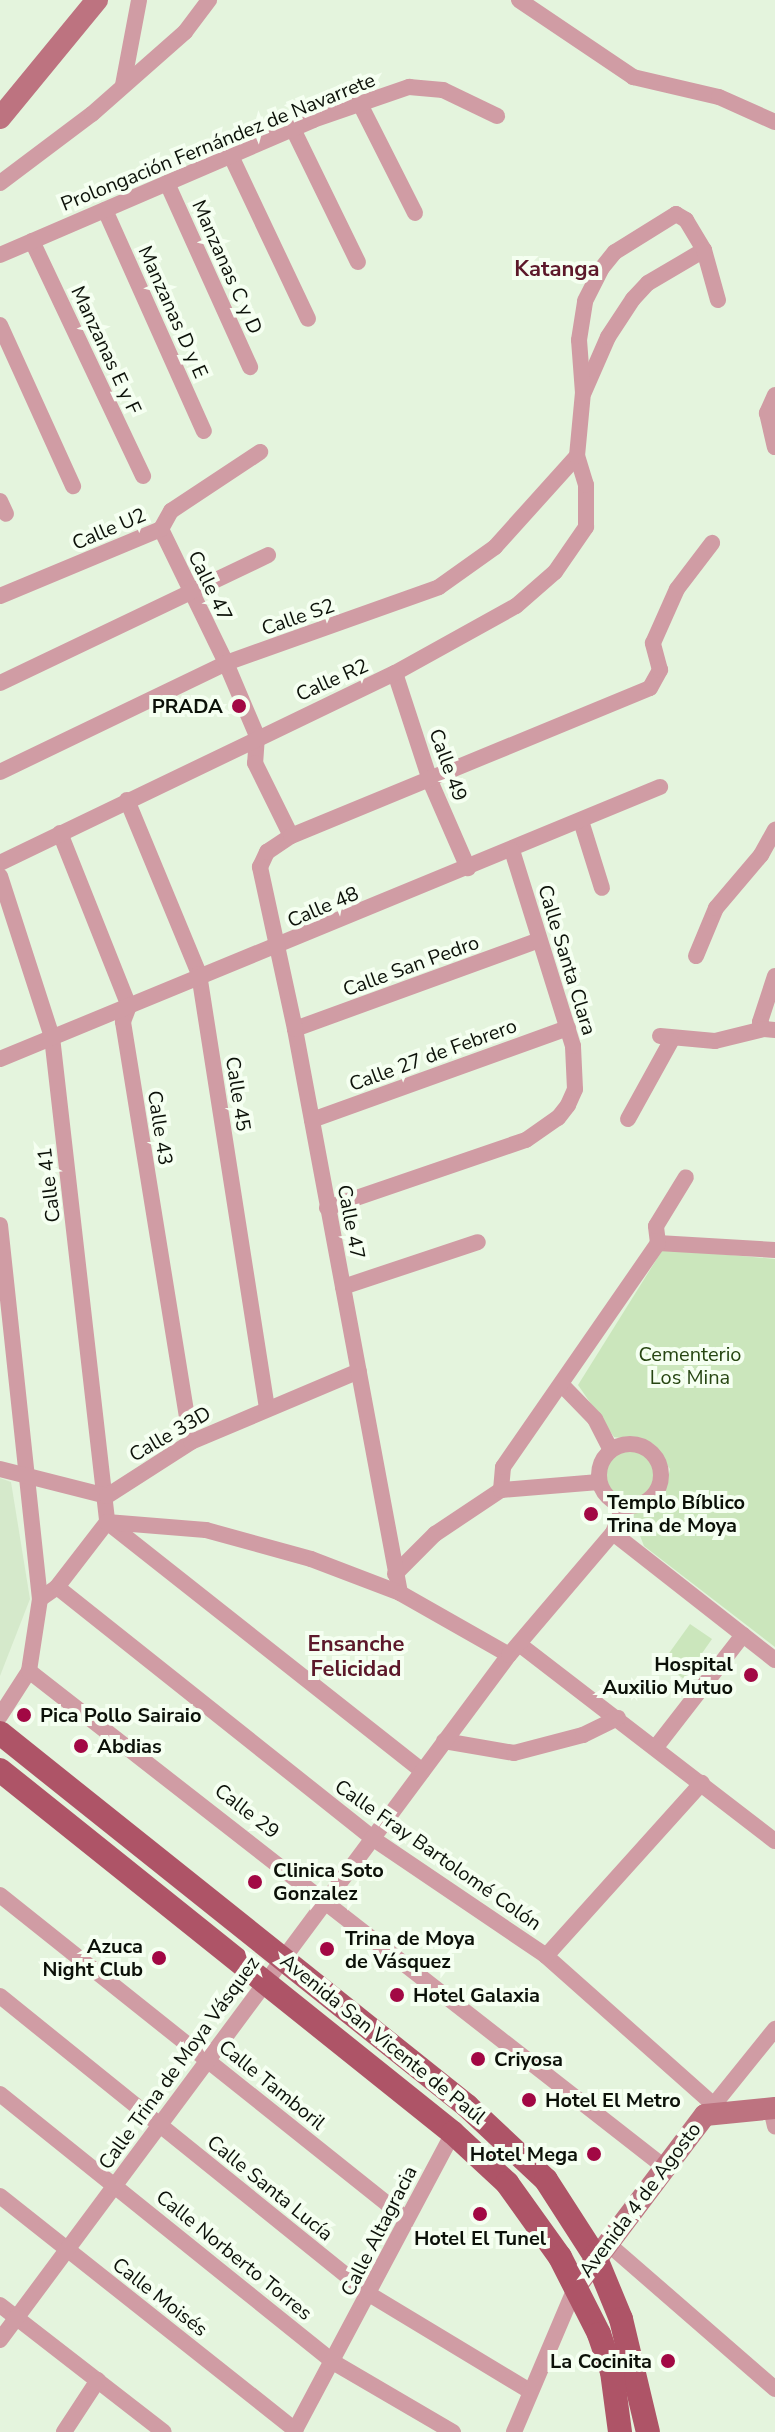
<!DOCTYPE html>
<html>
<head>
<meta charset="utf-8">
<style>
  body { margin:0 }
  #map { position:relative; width:775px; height:2432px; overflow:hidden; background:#e4f4dd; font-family:"Nunito Sans",sans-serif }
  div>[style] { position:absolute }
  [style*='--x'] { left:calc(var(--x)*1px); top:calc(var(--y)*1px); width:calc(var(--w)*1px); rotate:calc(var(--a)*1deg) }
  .built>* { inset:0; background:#d5e9cb }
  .green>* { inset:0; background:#cbe6bc }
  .round { border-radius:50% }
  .street>* { height:16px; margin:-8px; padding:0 8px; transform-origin:8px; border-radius:8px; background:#d09ca4 }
  .street>.ring { margin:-8px; padding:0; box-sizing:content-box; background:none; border:16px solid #d09ca4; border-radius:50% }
  .secondary>* { height:22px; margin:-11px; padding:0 11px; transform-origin:11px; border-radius:11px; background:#bd7380 }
  .primary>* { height:24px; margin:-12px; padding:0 12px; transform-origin:12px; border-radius:12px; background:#ae5467 }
  .dots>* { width:22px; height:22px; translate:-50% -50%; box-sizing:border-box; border:4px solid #f5fff1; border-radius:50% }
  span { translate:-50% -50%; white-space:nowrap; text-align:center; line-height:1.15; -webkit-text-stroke:8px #f5fff1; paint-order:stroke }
  .street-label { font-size:20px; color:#0c1109 }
  .poi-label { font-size:20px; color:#0c1109; font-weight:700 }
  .right { translate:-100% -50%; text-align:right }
  .left { translate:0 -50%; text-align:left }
  .park-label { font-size:20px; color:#264511 }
  .neighbourhood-label { font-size:22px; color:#5c182a; font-weight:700 }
</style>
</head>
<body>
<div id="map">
  <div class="built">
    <i style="clip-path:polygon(0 1478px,11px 1482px,30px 1599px,0 1676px)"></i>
  </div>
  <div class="green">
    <i style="clip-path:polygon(663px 1249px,775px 1259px,775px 1647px,644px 1546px,632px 1515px,663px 1498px,670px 1469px,652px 1443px,614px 1437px,578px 1385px)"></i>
    <i class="round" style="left:603px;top:1447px;width:54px;height:54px"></i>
    <i style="clip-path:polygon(690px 1624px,712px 1639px,684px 1679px,662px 1663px)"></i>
  </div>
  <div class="street">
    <i style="--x:519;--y:0;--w:138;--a:34"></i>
    <i style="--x:633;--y:77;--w:88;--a:13.1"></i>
    <i style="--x:719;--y:97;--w:61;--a:24.1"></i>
    <i style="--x:123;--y:85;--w:86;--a:-79.3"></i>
    <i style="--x:360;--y:104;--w:122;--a:63.2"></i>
    <i style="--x:293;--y:129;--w:148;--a:64"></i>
    <i style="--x:231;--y:156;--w:180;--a:64.7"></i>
    <i style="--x:0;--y:183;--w:115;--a:-36.9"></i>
    <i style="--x:92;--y:114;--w:124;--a:-41.4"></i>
    <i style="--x:185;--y:32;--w:40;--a:-53"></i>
    <i style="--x:167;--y:183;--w:202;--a:65.7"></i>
    <i style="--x:105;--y:210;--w:242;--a:65.9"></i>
    <i style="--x:32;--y:241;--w:260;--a:64.7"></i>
    <i style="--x:0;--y:255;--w:341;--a:-23.3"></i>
    <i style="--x:313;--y:120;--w:102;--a:-19"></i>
    <i style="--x:409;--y:87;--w:34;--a:5"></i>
    <i style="--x:443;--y:90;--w:60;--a:25.7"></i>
    <i style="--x:0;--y:325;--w:177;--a:65.6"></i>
    <i style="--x:584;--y:392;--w:60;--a:-66.4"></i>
    <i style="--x:608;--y:337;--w:45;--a:-56.7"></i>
    <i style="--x:633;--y:299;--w:22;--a:-47"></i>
    <i style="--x:648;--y:283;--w:65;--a:-30.5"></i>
    <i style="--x:775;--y:395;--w:20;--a:114"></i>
    <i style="--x:767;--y:413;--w:35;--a:77"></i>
    <i style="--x:0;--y:501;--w:14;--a:65"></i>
    <i style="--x:161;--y:529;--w:149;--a:64.1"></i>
    <i style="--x:226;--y:663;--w:79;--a:67"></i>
    <i style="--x:257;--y:736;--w:27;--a:94"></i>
    <i style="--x:255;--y:763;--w:81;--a:63.7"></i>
    <i style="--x:0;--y:596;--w:174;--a:-22.6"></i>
    <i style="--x:161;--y:529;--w:21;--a:-61"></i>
    <i style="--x:171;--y:511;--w:107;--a:-33.5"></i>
    <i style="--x:395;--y:673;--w:116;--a:71.9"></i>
    <i style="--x:431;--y:783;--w:93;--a:66.5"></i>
    <i style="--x:0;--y:683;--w:297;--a:-25.5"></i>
    <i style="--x:0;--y:772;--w:251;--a:-25.7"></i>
    <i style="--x:226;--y:663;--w:226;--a:-19.6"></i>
    <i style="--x:439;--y:587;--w:69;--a:-35.5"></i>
    <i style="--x:495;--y:547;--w:122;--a:-48"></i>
    <i style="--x:127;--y:800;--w:188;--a:67.5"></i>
    <i style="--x:199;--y:974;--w:437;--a:81.1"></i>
    <i style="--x:581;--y:821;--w:70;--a:72.6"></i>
    <i style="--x:60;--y:833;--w:186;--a:68.3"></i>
    <i style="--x:129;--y:1006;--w:17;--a:111"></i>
    <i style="--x:123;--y:1022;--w:425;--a:80.8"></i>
    <i style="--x:0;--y:863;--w:438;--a:-25.7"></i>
    <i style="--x:395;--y:673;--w:138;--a:-29"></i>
    <i style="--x:516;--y:606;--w:52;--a:-41.1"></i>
    <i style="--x:555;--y:572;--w:55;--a:-55.4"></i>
    <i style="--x:586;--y:527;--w:42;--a:-90"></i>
    <i style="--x:586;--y:485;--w:30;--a:-107"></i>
    <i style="--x:577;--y:456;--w:63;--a:-84.6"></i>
    <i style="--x:583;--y:393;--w:53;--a:-94.3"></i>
    <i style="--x:579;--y:340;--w:39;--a:-81"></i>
    <i style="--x:585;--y:301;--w:36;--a:-63"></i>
    <i style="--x:601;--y:269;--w:22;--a:-51"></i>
    <i style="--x:615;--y:252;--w:72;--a:-31.9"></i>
    <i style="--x:676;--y:214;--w:12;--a:31"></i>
    <i style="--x:686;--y:220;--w:35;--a:59"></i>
    <i style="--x:704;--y:250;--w:52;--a:74.4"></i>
    <i style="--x:0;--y:876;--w:169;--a:72.1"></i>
    <i style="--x:52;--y:1037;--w:488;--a:83.5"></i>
    <i style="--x:107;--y:1522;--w:402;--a:38.3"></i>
    <i style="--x:696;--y:956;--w:52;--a:-67.4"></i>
    <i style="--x:716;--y:908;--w:70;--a:-49.7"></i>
    <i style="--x:761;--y:855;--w:29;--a:-61"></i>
    <i style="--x:775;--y:976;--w:48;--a:108.1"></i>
    <i style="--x:760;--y:1022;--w:8;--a:60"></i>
    <i style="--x:764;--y:1029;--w:11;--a:5"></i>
    <i style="--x:295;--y:1029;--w:260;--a:-20"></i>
    <i style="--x:660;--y:1036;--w:55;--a:5.2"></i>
    <i style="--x:715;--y:1041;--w:50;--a:-13.8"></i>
    <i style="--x:0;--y:1059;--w:714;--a:-22.4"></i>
    <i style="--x:628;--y:1119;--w:89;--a:-61.1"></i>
    <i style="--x:312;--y:1120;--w:272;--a:-19.8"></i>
    <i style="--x:327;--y:1208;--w:210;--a:-18.9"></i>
    <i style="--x:526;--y:1140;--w:39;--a:-35"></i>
    <i style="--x:558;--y:1118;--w:16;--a:-52"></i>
    <i style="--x:568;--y:1105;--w:17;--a:-66"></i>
    <i style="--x:575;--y:1089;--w:43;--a:-92.7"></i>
    <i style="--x:573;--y:1046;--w:205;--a:-107.3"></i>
    <i style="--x:0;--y:1225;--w:376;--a:83.9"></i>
    <i style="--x:40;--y:1599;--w:73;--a:98.7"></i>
    <i style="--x:29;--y:1671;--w:54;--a:122.8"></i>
    <i style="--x:658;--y:1243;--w:117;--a:3.4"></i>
    <i style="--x:658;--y:1243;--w:17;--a:-97"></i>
    <i style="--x:656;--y:1226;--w:57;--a:-58.5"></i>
    <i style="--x:343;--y:1287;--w:142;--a:-18.4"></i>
    <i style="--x:563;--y:1386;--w:46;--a:45.9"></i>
    <i style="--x:595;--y:1419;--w:35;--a:63"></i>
    <i class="ring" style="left:599px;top:1444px;width:46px;height:46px"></i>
    <i style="--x:0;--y:1469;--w:110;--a:14.2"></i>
    <i style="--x:107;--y:1496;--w:100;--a:-32.7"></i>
    <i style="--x:191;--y:1442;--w:182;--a:-22.9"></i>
    <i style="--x:501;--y:1490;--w:23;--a:-85"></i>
    <i style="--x:503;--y:1467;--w:272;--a:-55.3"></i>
    <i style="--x:613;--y:1533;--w:206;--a:38.1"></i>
    <i style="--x:395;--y:1574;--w:57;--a:-45"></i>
    <i style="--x:435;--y:1534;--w:79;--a:-33.7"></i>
    <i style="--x:501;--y:1490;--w:98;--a:-4.7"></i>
    <i style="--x:57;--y:1587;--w:403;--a:38.5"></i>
    <i style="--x:372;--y:1838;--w:210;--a:34.1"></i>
    <i style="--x:546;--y:1956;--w:225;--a:41.6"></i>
    <i style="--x:400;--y:1593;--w:574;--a:-100.55"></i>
    <i style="--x:295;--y:1029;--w:166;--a:-102.2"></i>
    <i style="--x:260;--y:867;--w:17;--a:-65"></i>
    <i style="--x:267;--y:852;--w:29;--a:-34"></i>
    <i style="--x:291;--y:836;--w:388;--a:-22.4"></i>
    <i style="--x:650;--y:688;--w:21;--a:-61"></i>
    <i style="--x:660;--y:670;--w:28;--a:-105"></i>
    <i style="--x:653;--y:643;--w:59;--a:-66"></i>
    <i style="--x:677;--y:589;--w:58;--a:-52.7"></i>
    <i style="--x:40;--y:1599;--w:21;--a:-35"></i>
    <i style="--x:57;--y:1587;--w:82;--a:-52.4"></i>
    <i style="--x:107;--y:1522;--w:99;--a:4.6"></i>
    <i style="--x:206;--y:1530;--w:109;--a:15.4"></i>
    <i style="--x:311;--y:1559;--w:95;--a:20.9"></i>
    <i style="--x:400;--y:1593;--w:125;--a:29.6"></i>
    <i style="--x:519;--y:1644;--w:323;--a:37.6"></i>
    <i style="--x:29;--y:1671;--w:804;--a:37.98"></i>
    <i style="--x:444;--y:1741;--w:71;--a:9.7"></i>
    <i style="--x:514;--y:1753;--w:71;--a:-14.6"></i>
    <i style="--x:583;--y:1735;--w:39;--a:-26"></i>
    <i style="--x:656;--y:1747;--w:142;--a:-52.2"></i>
    <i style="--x:0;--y:1895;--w:518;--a:38.57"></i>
    <i style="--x:546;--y:1956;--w:233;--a:-48"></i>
    <i style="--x:0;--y:1996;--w:474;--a:38.9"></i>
    <i style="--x:369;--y:2294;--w:188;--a:31.1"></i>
    <i style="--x:0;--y:2094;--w:427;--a:38.8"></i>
    <i style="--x:333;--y:2362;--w:139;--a:30.3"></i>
    <i style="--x:771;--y:2109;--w:18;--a:77"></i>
    <i style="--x:708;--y:2112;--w:107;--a:-51.1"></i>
    <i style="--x:0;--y:2196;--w:377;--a:38.4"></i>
    <i style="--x:606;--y:2242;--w:224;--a:41"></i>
    <i style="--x:0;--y:2305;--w:207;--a:37.8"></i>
    <i style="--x:0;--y:2340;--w:853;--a:-53.39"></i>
    <i style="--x:509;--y:1655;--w:160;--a:-49.6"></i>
    <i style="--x:613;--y:1533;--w:30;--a:-69"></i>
    <i style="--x:64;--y:2432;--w:62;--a:-56.8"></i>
    <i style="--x:294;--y:2432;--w:339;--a:-62"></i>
    <i style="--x:514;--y:2432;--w:159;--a:-67"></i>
  </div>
  <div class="secondary">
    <i style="--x:0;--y:118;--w:153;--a:-50.6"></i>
    <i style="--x:576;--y:2286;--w:214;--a:-53"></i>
    <i style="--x:705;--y:2115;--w:70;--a:-5.7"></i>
  </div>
  <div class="primary">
    <i style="--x:0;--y:1733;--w:598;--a:38.61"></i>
    <i style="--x:467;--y:2106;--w:108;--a:43.1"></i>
    <i style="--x:546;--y:2180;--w:90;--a:57.2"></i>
    <i style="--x:595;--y:2256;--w:68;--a:67.6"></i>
    <i style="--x:621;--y:2319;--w:116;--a:76.6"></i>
    <i style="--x:0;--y:1770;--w:580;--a:38.71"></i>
    <i style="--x:453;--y:2133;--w:74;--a:42.8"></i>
    <i style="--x:507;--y:2183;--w:91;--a:54.4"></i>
    <i style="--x:560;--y:2257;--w:86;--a:63.1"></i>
    <i style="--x:599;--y:2334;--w:40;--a:71.1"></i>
    <i style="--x:612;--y:2372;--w:61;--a:82.4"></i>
  </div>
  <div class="dots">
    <i style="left:239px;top:706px;background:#a20844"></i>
    <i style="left:591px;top:1514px;background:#a20844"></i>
    <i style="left:751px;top:1675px;background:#a20844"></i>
    <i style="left:24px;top:1715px;background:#a20844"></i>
    <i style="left:81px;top:1746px;background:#a20844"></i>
    <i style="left:255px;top:1882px;background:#a20844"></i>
    <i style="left:327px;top:1949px;background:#a20844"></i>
    <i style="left:159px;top:1958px;background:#a20844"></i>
    <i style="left:397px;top:1995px;background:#a20844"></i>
    <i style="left:478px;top:2059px;background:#a20844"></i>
    <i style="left:529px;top:2100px;background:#a20844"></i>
    <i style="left:594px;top:2154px;background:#a20844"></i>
    <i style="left:480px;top:2214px;background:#a20844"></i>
    <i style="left:668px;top:2361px;background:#a20844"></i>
  </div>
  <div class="street-label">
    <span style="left:218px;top:142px;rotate:-22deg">Prolongación Fernández de Navarrete</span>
    <span style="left:227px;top:267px;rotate:66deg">Manzanas C y D</span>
    <span style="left:173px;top:312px;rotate:66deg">Manzanas D y E</span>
    <span style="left:106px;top:350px;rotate:65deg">Manzanas E y F</span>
    <span style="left:109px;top:529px;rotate:-23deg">Calle U2</span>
    <span style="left:210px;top:586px;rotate:64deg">Calle 47</span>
    <span style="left:298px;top:617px;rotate:-19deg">Calle S2</span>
    <span style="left:332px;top:680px;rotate:-24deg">Calle R2</span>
    <span style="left:448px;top:765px;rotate:70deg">Calle 49</span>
    <span style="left:323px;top:907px;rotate:-23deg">Calle 48</span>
    <span style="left:567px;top:960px;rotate:73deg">Calle Santa Clara</span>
    <span style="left:411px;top:966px;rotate:-20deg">Calle San Pedro</span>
    <span style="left:433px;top:1055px;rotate:-20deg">Calle 27 de Febrero</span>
    <span style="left:238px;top:1094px;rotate:81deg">Calle 45</span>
    <span style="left:160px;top:1128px;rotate:81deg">Calle 43</span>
    <span style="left:49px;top:1185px;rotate:-97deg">Calle 41</span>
    <span style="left:351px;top:1222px;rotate:79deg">Calle 47</span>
    <span style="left:170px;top:1434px;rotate:-30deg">Calle 33D</span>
    <span style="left:247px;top:1811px;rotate:38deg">Calle 29</span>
    <span style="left:438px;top:1855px;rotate:35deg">Calle Fray Bartolomé Colón</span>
    <span style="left:383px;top:2039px;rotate:39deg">Avenida San Vicente de Paúl</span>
    <span style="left:179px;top:2063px;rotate:-54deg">Calle Trina de Moya Vásquez</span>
    <span style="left:272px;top:2085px;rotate:39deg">Calle Tamboril</span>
    <span style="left:270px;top:2188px;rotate:39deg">Calle Santa Lucía</span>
    <span style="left:640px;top:2200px;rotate:-53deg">Avenida 4 de Agosto</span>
    <span style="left:379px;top:2231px;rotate:-63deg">Calle Altagracia</span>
    <span style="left:234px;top:2255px;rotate:39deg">Calle Norberto Torres</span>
    <span style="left:160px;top:2297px;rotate:38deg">Calle Moisés</span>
  </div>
  <div class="poi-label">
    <span class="right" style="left:223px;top:706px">PRADA</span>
    <span class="left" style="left:607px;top:1514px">Templo Bíblico<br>Trina de Moya</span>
    <span class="right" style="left:733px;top:1676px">Hospital<br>Auxilio Mutuo</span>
    <span class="left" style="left:40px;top:1715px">Pica Pollo Sairaio</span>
    <span class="left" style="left:97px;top:1746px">Abdias</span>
    <span class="left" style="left:273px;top:1882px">Clinica Soto<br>Gonzalez</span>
    <span class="left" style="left:345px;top:1950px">Trina de Moya<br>de Vásquez</span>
    <span class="right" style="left:143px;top:1958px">Azuca<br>Night Club</span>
    <span class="left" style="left:413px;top:1995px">Hotel Galaxia</span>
    <span class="left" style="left:494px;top:2059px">Criyosa</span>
    <span class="left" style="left:545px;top:2100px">Hotel El Metro</span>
    <span class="right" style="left:578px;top:2154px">Hotel Mega</span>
    <span style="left:480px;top:2238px">Hotel El Tunel</span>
    <span class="right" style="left:652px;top:2361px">La Cocinita</span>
  </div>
  <div class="park-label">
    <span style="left:690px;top:1366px">Cementerio<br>Los Mina</span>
  </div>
  <div class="neighbourhood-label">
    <span style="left:557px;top:270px">Katanga</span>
    <span style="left:356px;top:1657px">Ensanche<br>Felicidad</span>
  </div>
</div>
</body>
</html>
